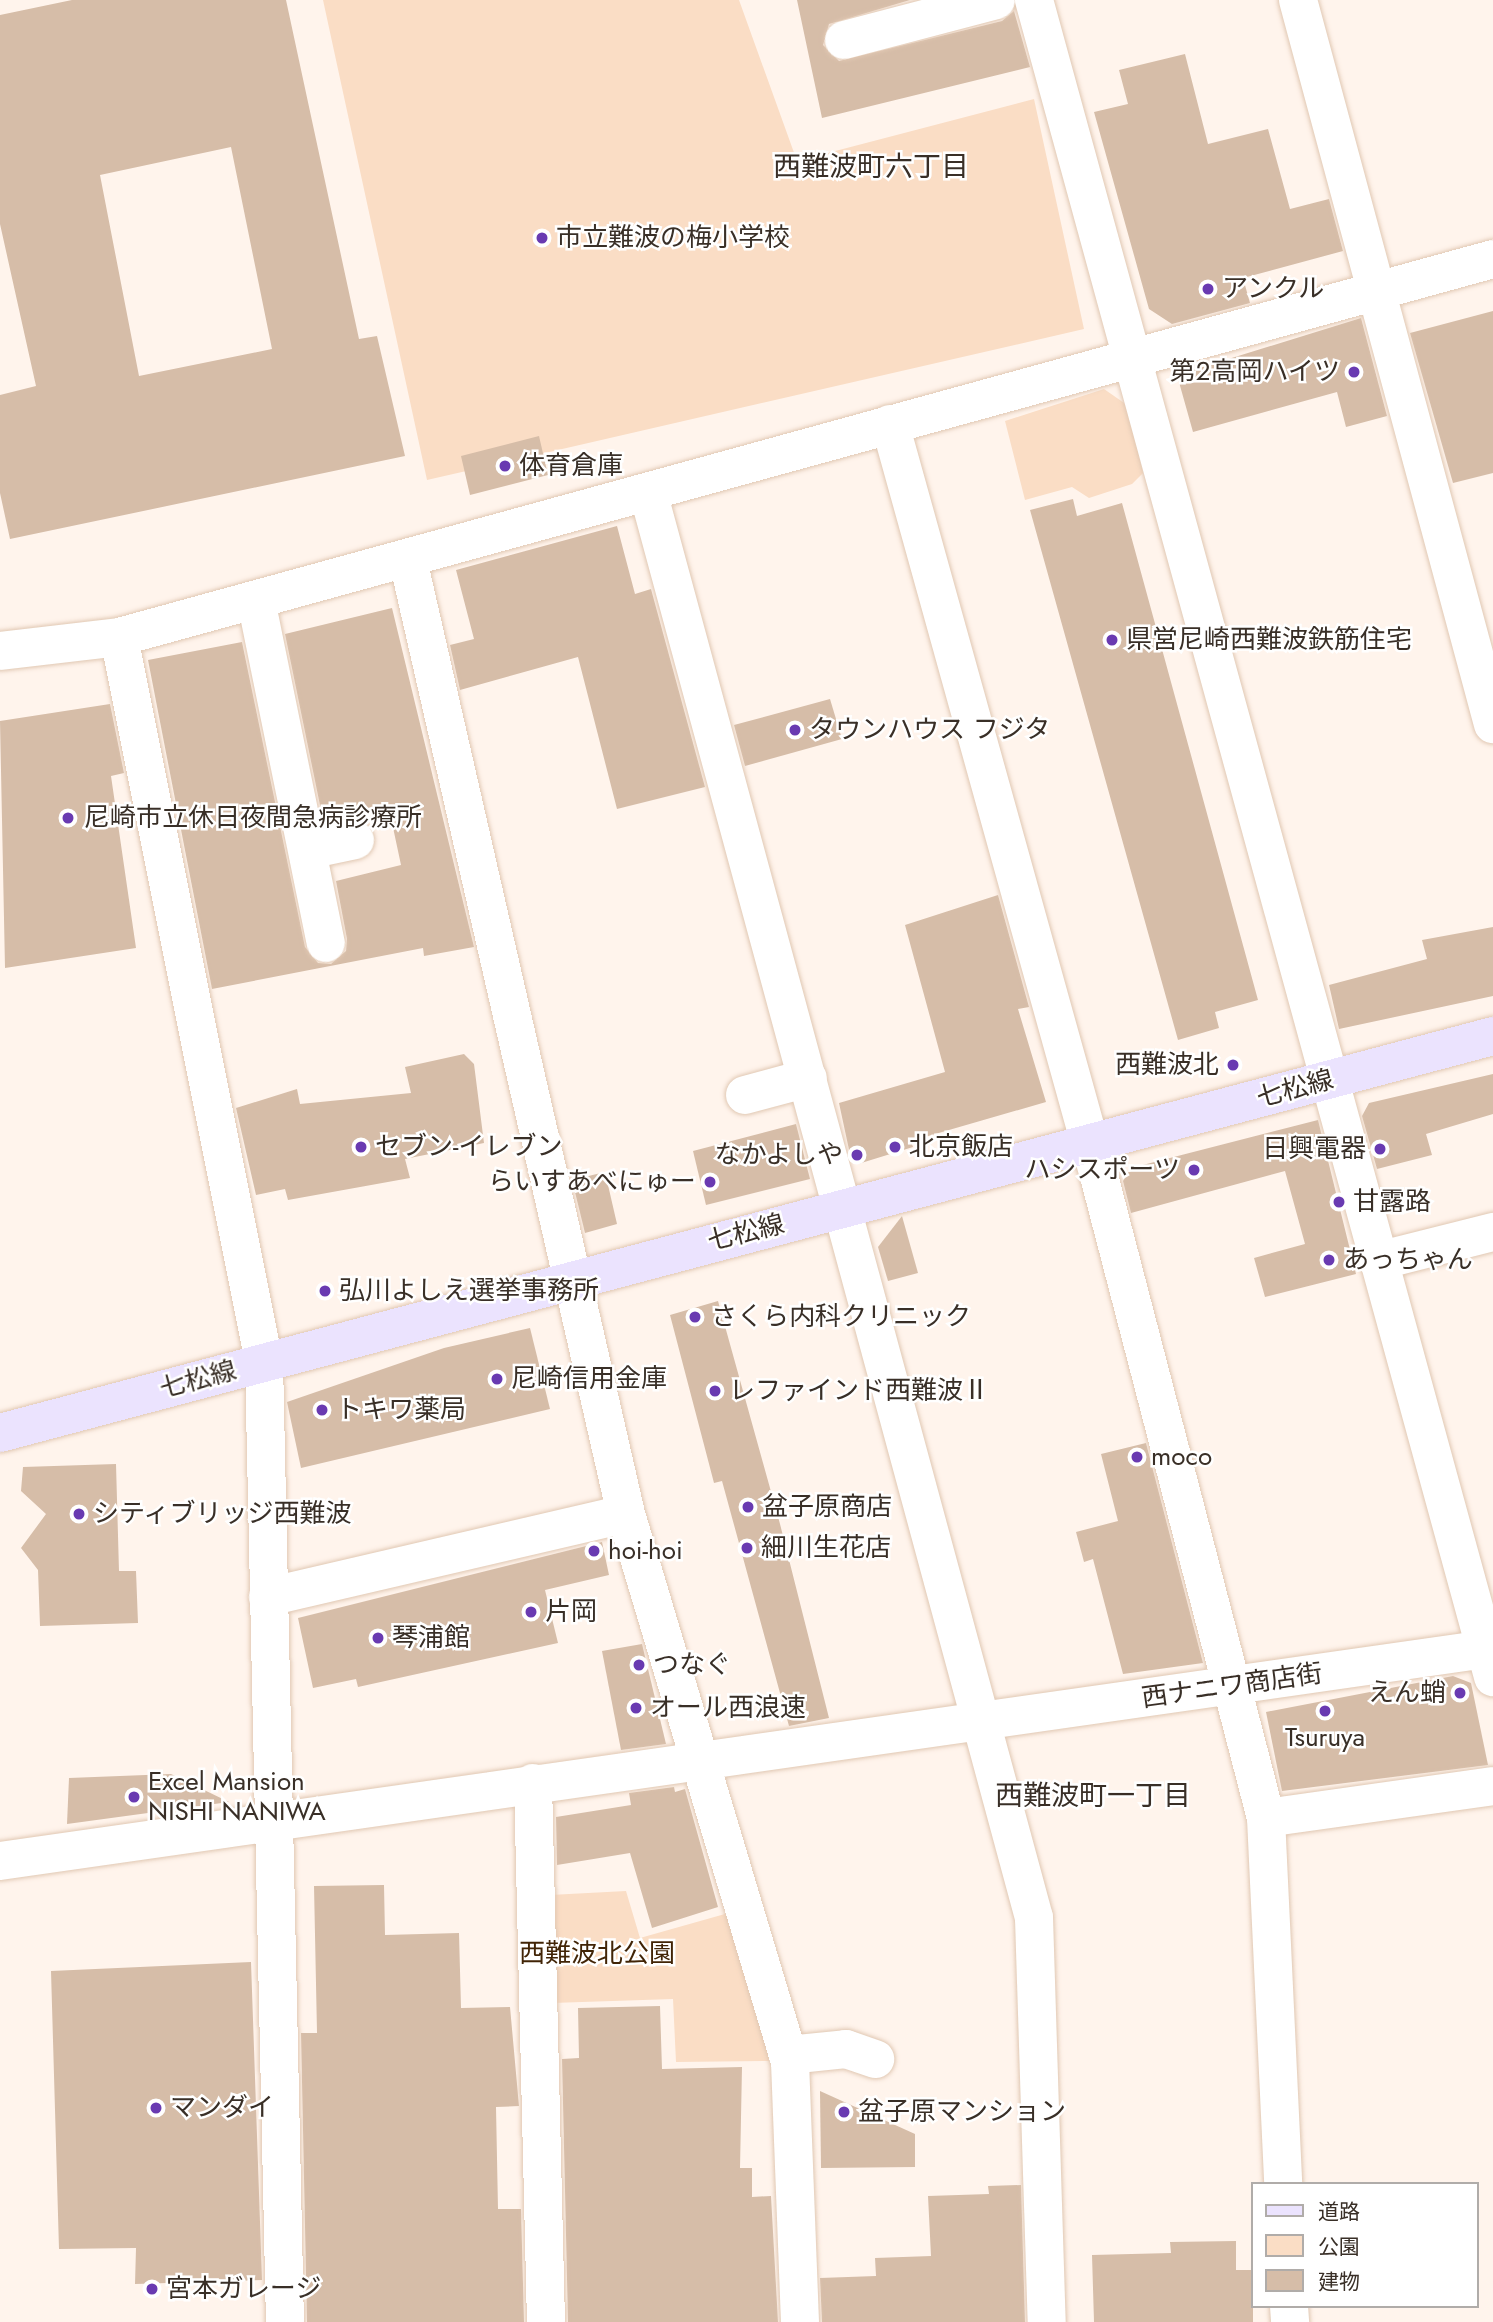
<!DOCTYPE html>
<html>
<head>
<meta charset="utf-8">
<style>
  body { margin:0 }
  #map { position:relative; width:1493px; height:2322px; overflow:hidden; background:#fff4ec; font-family:Jost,"Noto Sans JP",sans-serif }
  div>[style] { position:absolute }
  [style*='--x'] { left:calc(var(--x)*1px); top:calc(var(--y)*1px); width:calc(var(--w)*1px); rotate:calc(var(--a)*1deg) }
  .green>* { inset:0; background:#faddc5 }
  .building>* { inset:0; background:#d6bda8 }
  .roads { filter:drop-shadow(0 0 2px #e1c8b3) drop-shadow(0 0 2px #e1c8b3) }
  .street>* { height:38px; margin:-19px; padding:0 19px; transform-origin:19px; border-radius:19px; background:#fff }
  .secondary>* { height:38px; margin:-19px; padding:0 19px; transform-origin:19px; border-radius:19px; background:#ebe3fe }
  .dots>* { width:19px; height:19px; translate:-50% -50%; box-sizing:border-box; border:4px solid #fff; border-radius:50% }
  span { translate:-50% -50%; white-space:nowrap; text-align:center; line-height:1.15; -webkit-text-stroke:5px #fff; paint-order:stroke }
  .poi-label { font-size:26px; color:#392f27 }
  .left { translate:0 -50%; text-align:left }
  .right { translate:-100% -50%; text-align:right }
  .street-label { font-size:26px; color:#392f27 }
  .park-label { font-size:26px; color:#412406 }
  .neighbourhood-label { font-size:28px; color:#392f27 }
  .legend { position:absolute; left:1251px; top:2182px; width:228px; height:126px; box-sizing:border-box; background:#fff; border:2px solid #b0aca9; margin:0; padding:9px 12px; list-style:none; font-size:21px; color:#392f27 }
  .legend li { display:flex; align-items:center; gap:14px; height:35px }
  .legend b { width:35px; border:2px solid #b0aca9 }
</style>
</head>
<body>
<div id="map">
  <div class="green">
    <i style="clip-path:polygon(323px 0,739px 0,797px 161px,1034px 99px,1084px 329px,427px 480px)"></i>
    <i style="clip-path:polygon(1104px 389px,1127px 405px,1143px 473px,1132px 484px,1089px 498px,1072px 487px,1025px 500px,1005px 421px)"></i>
    <i style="clip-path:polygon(626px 1891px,640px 1938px,732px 1912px,773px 2061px,676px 2062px,673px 1999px,552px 2003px,550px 1895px)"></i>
  </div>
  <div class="building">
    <i style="clip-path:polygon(evenodd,72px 0,286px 0,359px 339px,377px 336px,405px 456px,10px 539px,0 493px,0 395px,36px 386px,0 224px,0 15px,72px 0,231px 147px,272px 349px,139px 376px,100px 175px,231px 147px)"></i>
    <i style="clip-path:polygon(797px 0,910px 0,829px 24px,823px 45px,839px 61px,1002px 21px,1014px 11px,1030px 67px,822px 118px)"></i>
    <i style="clip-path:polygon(1185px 54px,1208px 144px,1268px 129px,1290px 209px,1329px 199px,1343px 251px,1243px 278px,1250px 303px,1172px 324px,1149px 309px,1094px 112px,1128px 104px,1119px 70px)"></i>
    <i style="clip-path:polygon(1493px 311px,1493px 473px,1453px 483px,1410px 333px)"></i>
    <i style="clip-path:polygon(1361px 318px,1387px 416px,1346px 427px,1337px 392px,1193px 432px,1177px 375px)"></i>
    <i style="clip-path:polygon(539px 436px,548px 475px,470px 495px,461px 456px)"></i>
    <i style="clip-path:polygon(1073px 499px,1077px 516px,1122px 503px,1258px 1000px,1215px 1012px,1219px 1028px,1178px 1040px,1030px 510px)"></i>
    <i style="clip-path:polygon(617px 526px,635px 594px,651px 589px,705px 787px,617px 809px,578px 657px,460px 690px,450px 645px,474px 639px,456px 570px)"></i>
    <i style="clip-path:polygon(392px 608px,474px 947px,424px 956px,423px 948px,212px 989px,148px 660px,242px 642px,305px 947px,318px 963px,331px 964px,346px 951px,347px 939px,336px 881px,401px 865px,388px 804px,323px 820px,285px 634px)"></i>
    <i style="clip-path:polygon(830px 699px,842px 739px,745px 766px,734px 725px)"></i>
    <i style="clip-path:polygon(110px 704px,124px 773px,111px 776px,136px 948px,5px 968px,0 721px)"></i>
    <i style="clip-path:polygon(998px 895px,1029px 1007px,1018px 1009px,1046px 1102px,911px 1141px,913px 1147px,858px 1164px,851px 1159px,839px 1103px,945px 1072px,905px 925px)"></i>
    <i style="clip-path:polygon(1493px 927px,1493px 996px,1339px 1029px,1329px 985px,1427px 959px,1422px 940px)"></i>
    <i style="clip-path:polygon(464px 1054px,474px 1064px,484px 1143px,405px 1159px,410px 1178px,288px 1200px,285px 1189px,256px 1195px,236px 1108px,297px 1089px,300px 1104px,411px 1093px,405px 1067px)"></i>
    <i style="clip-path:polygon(1493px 1074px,1493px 1114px,1426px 1134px,1432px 1155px,1377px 1169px,1362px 1116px,1369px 1103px)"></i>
    <i style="clip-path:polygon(1318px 1120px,1356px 1274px,1265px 1297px,1254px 1258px,1305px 1244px,1285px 1171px,1131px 1213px,1123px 1181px,1131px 1168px)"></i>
    <i style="clip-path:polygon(796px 1124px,810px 1179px,706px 1205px,693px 1151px)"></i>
    <i style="clip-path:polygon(605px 1172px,617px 1224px,585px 1233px,572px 1180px)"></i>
    <i style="clip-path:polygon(902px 1216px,918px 1273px,888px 1281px,878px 1247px)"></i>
    <i style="clip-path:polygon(718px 1301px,780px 1524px,829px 1718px,789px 1726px,722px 1481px,714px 1483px,670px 1315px)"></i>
    <i style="clip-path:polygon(530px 1328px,550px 1409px,301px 1468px,287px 1402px,444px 1348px)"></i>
    <i style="clip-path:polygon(1146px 1443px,1203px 1663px,1123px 1674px,1093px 1559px,1084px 1562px,1076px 1532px,1118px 1521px,1101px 1454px)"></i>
    <i style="clip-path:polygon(116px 1464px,119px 1571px,136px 1571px,138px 1623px,40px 1626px,38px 1570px,21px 1548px,46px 1514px,21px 1491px,23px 1467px)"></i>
    <i style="clip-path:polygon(602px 1542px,609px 1575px,545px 1590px,558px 1643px,358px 1687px,356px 1679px,313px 1688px,298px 1618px)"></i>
    <i style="clip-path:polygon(642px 1644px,666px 1744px,621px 1750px,602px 1651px)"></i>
    <i style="clip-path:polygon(1453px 1676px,1471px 1683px,1488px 1765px,1282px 1791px,1266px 1712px)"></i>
    <i style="clip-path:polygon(171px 1774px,229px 1802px,67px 1824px,69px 1778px)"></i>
    <i style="clip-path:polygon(674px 1787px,675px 1792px,685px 1789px,718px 1907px,652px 1928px,630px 1853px,557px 1865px,556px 1817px,631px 1805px,629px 1793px)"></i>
    <i style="clip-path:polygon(384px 1885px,385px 1935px,459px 1933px,461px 2008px,510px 2007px,519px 2106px,496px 2107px,498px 2209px,521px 2209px,524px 2322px,307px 2322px,301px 2033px,317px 2033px,314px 1886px)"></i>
    <i style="clip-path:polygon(251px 1962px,262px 2280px,135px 2284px,136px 2248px,59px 2249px,51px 1971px)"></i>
    <i style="clip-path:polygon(660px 2006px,662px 2069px,742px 2067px,740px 2168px,752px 2168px,752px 2197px,771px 2196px,778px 2322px,568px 2322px,562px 2059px,579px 2058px,578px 2008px)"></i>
    <i style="clip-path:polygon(820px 2091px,915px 2134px,915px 2167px,821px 2168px)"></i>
    <i style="clip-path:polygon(1021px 2185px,1025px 2322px,822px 2322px,820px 2278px,876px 2276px,875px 2258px,931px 2256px,928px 2196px,989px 2194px,988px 2186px)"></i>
    <i style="clip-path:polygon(1236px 2241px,1236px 2270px,1253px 2270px,1253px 2322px,1094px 2322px,1092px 2255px,1171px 2253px,1170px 2242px)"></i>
  </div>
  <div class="roads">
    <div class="street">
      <i style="--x:1034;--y:0;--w:1739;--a:74.69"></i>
      <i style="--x:1298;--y:0;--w:750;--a:74.93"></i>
      <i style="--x:844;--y:40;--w:157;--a:-14.7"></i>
      <i style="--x:890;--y:424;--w:781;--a:74.47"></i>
      <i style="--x:1099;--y:1176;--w:663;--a:75.42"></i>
      <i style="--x:1266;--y:1818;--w:366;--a:87.3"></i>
      <i style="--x:648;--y:492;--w:1477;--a:74.85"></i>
      <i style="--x:1034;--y:1918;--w:404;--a:88.2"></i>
      <i style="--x:408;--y:560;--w:979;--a:77.13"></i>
      <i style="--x:626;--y:1514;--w:572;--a:73.34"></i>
      <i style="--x:790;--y:2062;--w:260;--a:87.8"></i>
      <i style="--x:256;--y:600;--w:350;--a:78.5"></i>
      <i style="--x:119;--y:637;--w:739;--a:78.69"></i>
      <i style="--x:264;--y:1362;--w:960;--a:88.75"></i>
      <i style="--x:0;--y:651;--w:120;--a:-6.7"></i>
      <i style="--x:119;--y:637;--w:1425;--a:-15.38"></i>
      <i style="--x:308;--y:850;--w:48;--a:-12"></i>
      <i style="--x:745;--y:1095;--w:65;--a:-15.1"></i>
      <i style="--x:1378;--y:1261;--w:119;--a:-14.2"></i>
      <i style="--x:268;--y:1597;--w:367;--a:-13.1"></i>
      <i style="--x:533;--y:1783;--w:539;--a:88.62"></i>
      <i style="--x:1266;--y:1818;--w:229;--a:-8"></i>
      <i style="--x:0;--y:1861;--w:1508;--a:-8.12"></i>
      <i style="--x:788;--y:2055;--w:58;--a:-5.9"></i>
      <i style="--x:846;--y:2049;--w:31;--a:19"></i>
      <i style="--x:1289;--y:2306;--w:16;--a:86"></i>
    </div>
    <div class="secondary">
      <i style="--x:0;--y:1433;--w:1545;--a:-14.89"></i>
    </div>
  </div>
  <div class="dots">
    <i style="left:542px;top:238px;background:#693ab1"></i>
    <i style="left:1208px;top:289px;background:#693ab1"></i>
    <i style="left:1354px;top:372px;background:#693ab1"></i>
    <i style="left:505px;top:466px;background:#693ab1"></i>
    <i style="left:1112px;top:640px;background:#693ab1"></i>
    <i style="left:795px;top:730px;background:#693ab1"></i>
    <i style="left:68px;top:818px;background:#693ab1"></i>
    <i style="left:1233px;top:1065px;background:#693ab1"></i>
    <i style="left:361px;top:1147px;background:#693ab1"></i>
    <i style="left:895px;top:1147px;background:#693ab1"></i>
    <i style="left:1380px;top:1149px;background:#693ab1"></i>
    <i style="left:857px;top:1155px;background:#693ab1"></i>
    <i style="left:1194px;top:1170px;background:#693ab1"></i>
    <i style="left:710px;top:1182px;background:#693ab1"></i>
    <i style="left:1339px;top:1202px;background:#693ab1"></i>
    <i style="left:1329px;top:1260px;background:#693ab1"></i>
    <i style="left:325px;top:1291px;background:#693ab1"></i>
    <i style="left:695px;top:1317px;background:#693ab1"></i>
    <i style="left:497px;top:1379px;background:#693ab1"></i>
    <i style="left:715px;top:1391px;background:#693ab1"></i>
    <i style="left:322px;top:1410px;background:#693ab1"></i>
    <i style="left:1137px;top:1457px;background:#693ab1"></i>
    <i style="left:748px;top:1507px;background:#693ab1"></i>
    <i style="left:79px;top:1514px;background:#693ab1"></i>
    <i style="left:747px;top:1548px;background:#693ab1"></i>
    <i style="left:594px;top:1551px;background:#693ab1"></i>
    <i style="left:531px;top:1612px;background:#693ab1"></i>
    <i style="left:378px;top:1638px;background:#693ab1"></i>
    <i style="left:639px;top:1665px;background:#693ab1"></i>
    <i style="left:1460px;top:1693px;background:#693ab1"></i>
    <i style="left:636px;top:1708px;background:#693ab1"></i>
    <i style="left:1325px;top:1711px;background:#693ab1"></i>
    <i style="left:134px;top:1797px;background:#693ab1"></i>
    <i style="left:156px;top:2108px;background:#693ab1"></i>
    <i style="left:844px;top:2112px;background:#693ab1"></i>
    <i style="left:152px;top:2289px;background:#693ab1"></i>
  </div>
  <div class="poi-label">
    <span class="left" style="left:556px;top:238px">市立難波の梅小学校</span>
    <span class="left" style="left:1222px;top:289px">アンクル</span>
    <span class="right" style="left:1340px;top:372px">第２高岡ハイツ</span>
    <span class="left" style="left:519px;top:466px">体育倉庫</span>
    <span class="left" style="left:1126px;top:640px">県営尼崎西難波鉄筋住宅</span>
    <span class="left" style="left:809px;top:730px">タウンハウス フジタ</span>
    <span class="left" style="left:84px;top:818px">尼崎市立休日夜間急病診療所</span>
    <span class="right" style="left:1219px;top:1065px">西難波北</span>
    <span class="left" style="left:375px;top:1147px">セブン-イレブン</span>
    <span class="left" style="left:909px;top:1147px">北京飯店</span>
    <span class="right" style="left:1366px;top:1149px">日興電器</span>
    <span class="right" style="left:843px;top:1155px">なかよしや</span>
    <span class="right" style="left:1180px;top:1170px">ハシスポーツ</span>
    <span class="right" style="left:696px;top:1182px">らいすあべにゅー</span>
    <span class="left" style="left:1353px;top:1202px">甘露路</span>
    <span class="left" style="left:1343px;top:1260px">あっちゃん</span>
    <span class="left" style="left:339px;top:1291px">弘川よしえ選挙事務所</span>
    <span class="left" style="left:711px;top:1317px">さくら内科クリニック</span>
    <span class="left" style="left:511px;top:1379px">尼崎信用金庫</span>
    <span class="left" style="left:729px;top:1391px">レファインド西難波Ⅱ</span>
    <span class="left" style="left:336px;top:1410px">トキワ薬局</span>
    <span class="left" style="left:1151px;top:1457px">moco</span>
    <span class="left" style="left:762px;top:1507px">盆子原商店</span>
    <span class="left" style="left:93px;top:1514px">シティブリッジ西難波</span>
    <span class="left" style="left:761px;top:1548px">細川生花店</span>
    <span class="left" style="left:608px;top:1551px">hoi-hoi</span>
    <span class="left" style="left:545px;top:1612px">片岡</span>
    <span class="left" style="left:392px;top:1638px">琴浦館</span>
    <span class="left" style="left:653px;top:1665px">つなぐ</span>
    <span class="right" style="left:1446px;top:1693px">えん蛸</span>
    <span class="left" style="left:650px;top:1708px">オール西浪速</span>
    <span style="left:1325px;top:1738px">Tsuruya</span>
    <span class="left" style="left:148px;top:1797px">Excel Mansion<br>NISHI NANIWA</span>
    <span class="left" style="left:170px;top:2108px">マンダイ</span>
    <span class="left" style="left:858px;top:2112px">盆子原マンション</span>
    <span class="left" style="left:166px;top:2289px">宮本ガレージ</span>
  </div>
  <div class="street-label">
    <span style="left:1295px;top:1089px;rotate:-15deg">七松線</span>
    <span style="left:746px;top:1233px;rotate:-14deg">七松線</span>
    <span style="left:198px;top:1380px;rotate:-15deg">七松線</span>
    <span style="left:1232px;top:1686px;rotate:-8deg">西ナニワ商店街</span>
  </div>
  <div class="park-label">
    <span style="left:597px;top:1954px">西難波北公園</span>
  </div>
  <div class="neighbourhood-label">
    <span style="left:871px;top:167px">西難波町六丁目</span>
    <span style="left:1093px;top:1796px">西難波町一丁目</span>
  </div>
  <ul class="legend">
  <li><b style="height:9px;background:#ebe3fe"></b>道路</li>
  <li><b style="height:19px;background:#faddc5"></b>公園</li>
  <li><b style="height:19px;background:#d6bda8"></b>建物</li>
  </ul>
</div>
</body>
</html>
